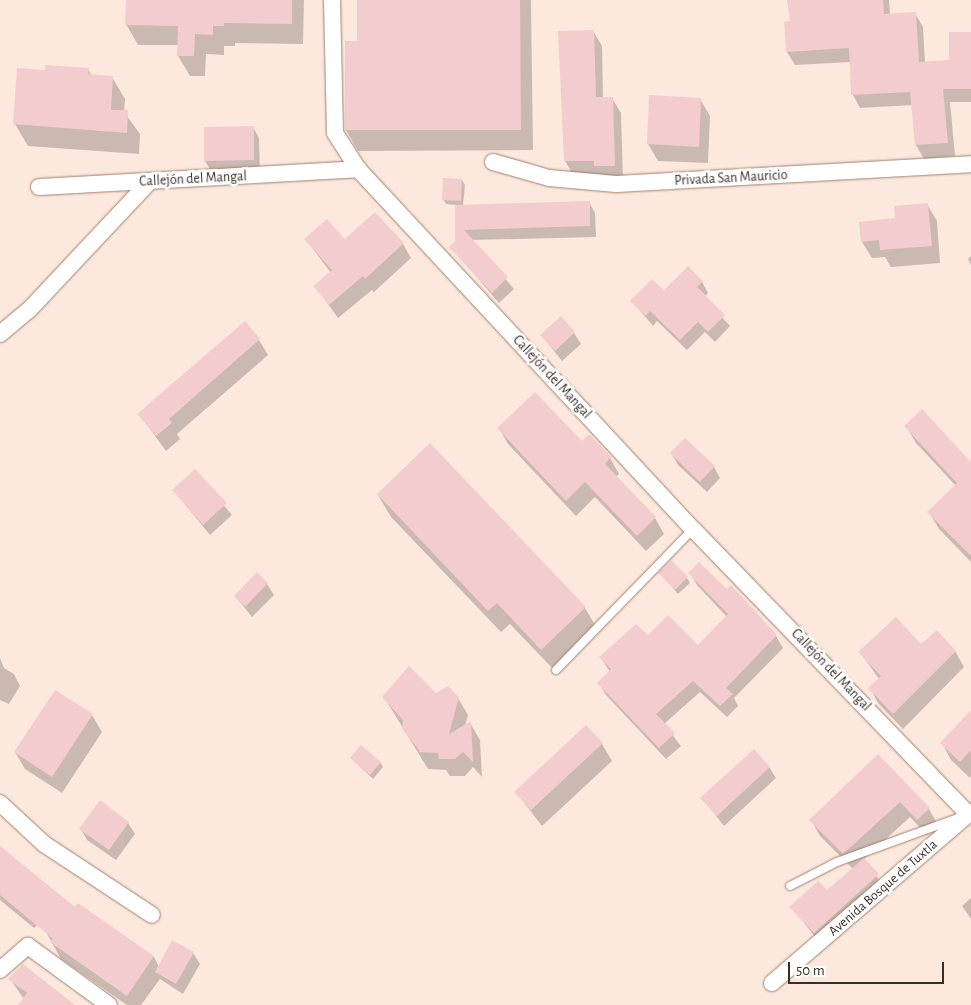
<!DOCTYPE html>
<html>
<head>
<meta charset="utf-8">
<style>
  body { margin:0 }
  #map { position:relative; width:971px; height:1005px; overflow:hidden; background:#fde8dd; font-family:"Alegreya Sans",sans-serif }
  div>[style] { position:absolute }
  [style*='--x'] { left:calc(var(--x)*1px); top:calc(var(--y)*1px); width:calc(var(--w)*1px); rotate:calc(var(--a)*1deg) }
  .shadow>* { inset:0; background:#0003 }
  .building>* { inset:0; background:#f3cccd }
  .roads { filter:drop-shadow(0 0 1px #a18170) drop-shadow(0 0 1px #a18170) }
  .service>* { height:8px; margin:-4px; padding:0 4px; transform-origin:4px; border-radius:4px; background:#fff }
  .minor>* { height:16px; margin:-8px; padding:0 8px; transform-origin:8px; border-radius:8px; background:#fff }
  span { translate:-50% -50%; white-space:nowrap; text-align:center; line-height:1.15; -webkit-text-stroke:5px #fff; paint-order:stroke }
  .street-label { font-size:14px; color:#3a2d26 }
  .scale { position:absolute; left:788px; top:962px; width:156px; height:22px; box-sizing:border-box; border:2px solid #3a2d26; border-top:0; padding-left:6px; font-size:15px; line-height:18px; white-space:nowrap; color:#3a2d26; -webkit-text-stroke:4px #fff; paint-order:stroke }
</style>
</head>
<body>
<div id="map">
  <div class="shadow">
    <i style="clip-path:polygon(126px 0,304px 0,303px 44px,235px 43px,235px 46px,224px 46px,224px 55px,206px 54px,205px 76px,190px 76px,178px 56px,179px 45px,138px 45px,126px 24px)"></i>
    <i style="clip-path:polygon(358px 0,531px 0,533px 150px,358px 151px,346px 130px,358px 42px)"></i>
    <i style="clip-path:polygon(789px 0,889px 0,890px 15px,915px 13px,923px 27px,925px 63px,951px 61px,971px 33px,971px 102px,950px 102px,955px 156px,924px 159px,916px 145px,913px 105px,860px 108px,853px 95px,851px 62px,795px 65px,787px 52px,785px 23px,792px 22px)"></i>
    <i style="clip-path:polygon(593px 31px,602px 46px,603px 98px,612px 98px,621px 113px,623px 181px,574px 176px,565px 161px,559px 32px)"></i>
    <i style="clip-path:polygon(88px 69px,92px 76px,112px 77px,125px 99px,124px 112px,140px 134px,139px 154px,28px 146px,15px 124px,46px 71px)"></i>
    <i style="clip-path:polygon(650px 96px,700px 99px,710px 116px,708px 163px,658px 161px,648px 144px)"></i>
    <i style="clip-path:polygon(253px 127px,259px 138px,260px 171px,212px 172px,205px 161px)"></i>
    <i style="clip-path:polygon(462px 180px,465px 185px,463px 206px,589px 202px,595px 213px,596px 237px,472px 240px,514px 289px,499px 303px,451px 247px,456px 242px,456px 205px,446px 204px,443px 199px)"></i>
    <i style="clip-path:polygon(927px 204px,937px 221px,940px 263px,891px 267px,885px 257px,872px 258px,862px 242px)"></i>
    <i style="clip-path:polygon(375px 214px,403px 244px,411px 258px,374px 292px,372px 290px,338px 318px,315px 286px,331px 273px,306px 240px,345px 241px)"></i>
    <i style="clip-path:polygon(971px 256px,971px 265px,968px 259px)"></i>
    <i style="clip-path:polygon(702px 282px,708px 293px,704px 297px,730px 326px,715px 342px,705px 332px,687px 350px,657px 321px,653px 326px,632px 301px)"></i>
    <i style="clip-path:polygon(574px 333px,581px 344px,562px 361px,542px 336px)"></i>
    <i style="clip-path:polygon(259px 340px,268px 355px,177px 434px,180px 439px,166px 451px,139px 414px)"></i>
    <i style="clip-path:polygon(906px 426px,971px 464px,971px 562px,939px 529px,929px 512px,956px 486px,916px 443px)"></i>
    <i style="clip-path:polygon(499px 428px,582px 443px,589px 436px,610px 458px,619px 474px,616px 477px,655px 518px,664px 534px,646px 551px,595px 497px,576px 516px,508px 444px)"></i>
    <i style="clip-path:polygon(685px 439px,714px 467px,720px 478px,707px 492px,678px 465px,672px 454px)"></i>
    <i style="clip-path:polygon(430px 445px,585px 608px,598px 630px,555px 671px,510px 624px,501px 632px,391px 517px,378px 495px)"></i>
    <i style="clip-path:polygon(195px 471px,232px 515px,210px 535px,173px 490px)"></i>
    <i style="clip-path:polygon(660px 573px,687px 578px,690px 583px,678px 594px)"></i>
    <i style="clip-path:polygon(690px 573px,776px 636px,783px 648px,734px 698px,738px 706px,727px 717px,700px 692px,664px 724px,681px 746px,666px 759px,606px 695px,599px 683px,610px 672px,601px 658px,648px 637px,698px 647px,727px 617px,697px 585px)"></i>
    <i style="clip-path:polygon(267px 584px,274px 595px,252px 617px,235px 596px)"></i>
    <i style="clip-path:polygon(921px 646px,955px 651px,964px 667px,903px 729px,878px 703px,870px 688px,879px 679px,860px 652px)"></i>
    <i style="clip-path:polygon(0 658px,4px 668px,14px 674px,20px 686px,9px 704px,0 700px)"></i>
    <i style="clip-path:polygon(436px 695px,458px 698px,468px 715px,465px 726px,470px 723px,480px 740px,482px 777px,473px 767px,465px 776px,450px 776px,446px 770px,428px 769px,384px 697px)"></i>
    <i style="clip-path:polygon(971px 712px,971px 776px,970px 778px,951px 760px,942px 743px)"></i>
    <i style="clip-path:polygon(92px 715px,102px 732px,62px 793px,25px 769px,15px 752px)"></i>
    <i style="clip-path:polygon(586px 727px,602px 744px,612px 761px,542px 826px,516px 792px)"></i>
    <i style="clip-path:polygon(878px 756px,929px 809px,938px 825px,927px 835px,910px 817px,863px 860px,884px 886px,821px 944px,791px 907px,827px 892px,853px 869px,820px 836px,811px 820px)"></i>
    <i style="clip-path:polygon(351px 758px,380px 762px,383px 767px,373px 779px)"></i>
    <i style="clip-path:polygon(769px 767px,776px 778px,724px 826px,702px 798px)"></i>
    <i style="clip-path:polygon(128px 823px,135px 834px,116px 860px,87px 840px,81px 829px)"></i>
    <i style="clip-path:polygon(0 846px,61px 904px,34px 928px,0 900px)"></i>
    <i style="clip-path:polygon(971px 898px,971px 919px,962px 906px)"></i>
    <i style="clip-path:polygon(78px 904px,154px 957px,159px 967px,193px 953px,200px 964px,183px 994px,160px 979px,141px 1005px,127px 1005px,61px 959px,46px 932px)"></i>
    <i style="clip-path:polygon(10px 979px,73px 1005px,19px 1005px,24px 999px)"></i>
  </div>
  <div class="building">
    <i style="clip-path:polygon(126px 0,292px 0,292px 24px,224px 23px,224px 26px,213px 26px,213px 35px,195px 34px,194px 56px,177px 56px,178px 26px,125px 25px)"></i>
    <i style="clip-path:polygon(357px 0,520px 0,521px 130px,345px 130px,345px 41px,357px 41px)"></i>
    <i style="clip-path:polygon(787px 0,883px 0,884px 14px,916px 12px,919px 62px,949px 60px,949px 32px,971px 32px,971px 89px,943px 89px,948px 143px,915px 145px,910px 92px,851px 95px,849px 48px,786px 52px,784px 22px,790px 21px)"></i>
    <i style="clip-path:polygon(594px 30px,596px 97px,613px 97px,615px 166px,594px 166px,594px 161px,564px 161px,558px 31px)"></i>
    <i style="clip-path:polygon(45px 65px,89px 68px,88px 74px,113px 76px,111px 110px,128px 110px,127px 133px,13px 124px,17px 68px,45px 70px)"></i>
    <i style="clip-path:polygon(649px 95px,701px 98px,699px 147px,647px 144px)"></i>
    <i style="clip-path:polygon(254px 126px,254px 160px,204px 161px,204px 127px)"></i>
    <i style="clip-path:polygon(443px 178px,462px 179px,461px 201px,442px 200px)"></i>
    <i style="clip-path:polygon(590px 201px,590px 226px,464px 230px,508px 277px,492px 293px,449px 247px,455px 241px,455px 205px)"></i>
    <i style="clip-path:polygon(928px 203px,932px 246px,880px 250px,879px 240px,861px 242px,859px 222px,895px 218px,894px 206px)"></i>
    <i style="clip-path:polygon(375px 212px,404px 243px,365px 279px,363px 276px,329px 305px,313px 286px,332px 270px,304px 239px,327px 219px,345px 239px)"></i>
    <i style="clip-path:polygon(688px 266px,703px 281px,697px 287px,725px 315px,708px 332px,698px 322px,680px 340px,650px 311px,646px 316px,630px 301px,652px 279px,664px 290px)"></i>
    <i style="clip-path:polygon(561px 316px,575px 332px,555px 351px,540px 335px)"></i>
    <i style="clip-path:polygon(245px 321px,260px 339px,169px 419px,172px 423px,156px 436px,137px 414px)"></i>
    <i style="clip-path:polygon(535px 392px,582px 441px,589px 434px,611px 457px,605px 464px,656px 517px,637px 536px,585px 482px,566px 501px,497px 428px)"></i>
    <i style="clip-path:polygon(922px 409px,971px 462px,971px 556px,927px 512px,957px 483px,904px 426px)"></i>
    <i style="clip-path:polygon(685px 438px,715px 466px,700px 482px,670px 453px)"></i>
    <i style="clip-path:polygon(430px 443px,586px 607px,541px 650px,497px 603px,488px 611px,377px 494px)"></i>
    <i style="clip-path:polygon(195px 469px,227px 503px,203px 525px,172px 490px)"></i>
    <i style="clip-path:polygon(671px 560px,688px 577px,675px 590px,658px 573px)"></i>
    <i style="clip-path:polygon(699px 562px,727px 589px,731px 585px,777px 635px,726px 688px,733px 694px,720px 706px,693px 681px,656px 714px,675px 733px,659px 748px,597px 683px,611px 669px,599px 657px,636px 624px,648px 635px,668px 615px,698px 645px,728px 614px,688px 573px)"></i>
    <i style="clip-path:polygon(257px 572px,268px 583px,245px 607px,234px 596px)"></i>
    <i style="clip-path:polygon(896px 617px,921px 644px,937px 630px,956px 651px,893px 714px,868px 688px,881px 676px,858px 652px)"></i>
    <i style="clip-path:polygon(409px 666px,436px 693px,448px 686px,459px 697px,449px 734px,471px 721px,473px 762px,463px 752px,455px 759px,439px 759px,438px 753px,417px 752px,420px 751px,402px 729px,403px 720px,382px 697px)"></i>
    <i style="clip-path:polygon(55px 690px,93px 714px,52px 777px,14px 752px)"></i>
    <i style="clip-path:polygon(971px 710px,971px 750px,960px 762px,940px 743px)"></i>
    <i style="clip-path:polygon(586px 725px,603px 743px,531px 810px,514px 792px)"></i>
    <i style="clip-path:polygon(361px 745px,381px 762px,370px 775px,350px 758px)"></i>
    <i style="clip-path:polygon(754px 749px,770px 767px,717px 816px,700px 798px)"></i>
    <i style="clip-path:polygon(878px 754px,930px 808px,917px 820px,900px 802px,843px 854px,809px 820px)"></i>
    <i style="clip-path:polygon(100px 800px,129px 822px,109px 850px,79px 829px)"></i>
    <i style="clip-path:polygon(0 846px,75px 907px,78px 903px,154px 956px,127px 996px,50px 942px,53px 939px,0 895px)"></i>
    <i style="clip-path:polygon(864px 858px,879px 874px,814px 933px,789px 907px,818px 881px,827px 890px)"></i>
    <i style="clip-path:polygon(172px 940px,194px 952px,176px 984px,155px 972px)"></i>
    <i style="clip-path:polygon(23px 964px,75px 1005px,18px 1005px,27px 993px,8px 979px)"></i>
  </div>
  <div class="roads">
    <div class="service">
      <i style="--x:556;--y:670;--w:197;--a:-45.8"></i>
      <i style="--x:790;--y:886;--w:53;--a:-27.1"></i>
      <i style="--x:837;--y:862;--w:126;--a:-20"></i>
    </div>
    <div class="minor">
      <i style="--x:332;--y:0;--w:133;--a:88.7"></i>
      <i style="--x:335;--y:133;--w:43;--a:57.4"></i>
      <i style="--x:358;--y:169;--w:492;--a:47.1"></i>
      <i style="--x:693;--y:529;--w:396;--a:46"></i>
      <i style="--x:493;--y:162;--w:58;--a:15.9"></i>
      <i style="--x:549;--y:178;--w:67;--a:5.1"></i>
      <i style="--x:616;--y:184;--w:356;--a:-3.2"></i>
      <i style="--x:39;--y:187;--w:320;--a:-3.2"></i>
      <i style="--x:0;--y:334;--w:38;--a:-40"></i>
      <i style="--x:29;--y:310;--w:177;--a:-46.8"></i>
      <i style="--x:0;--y:803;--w:60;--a:43"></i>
      <i style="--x:44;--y:844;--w:129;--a:33.3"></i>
      <i style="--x:0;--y:970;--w:37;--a:-41"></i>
      <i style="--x:28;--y:946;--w:100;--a:36.1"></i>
      <i style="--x:772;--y:983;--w:262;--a:-40.7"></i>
    </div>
  </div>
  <div class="street-label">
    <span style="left:731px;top:178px;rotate:-3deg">Privada San Mauricio</span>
    <span style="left:193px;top:179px;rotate:-3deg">Callejón del Mangal</span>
    <span style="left:552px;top:377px;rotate:47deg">Callejón del Mangal</span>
    <span style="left:831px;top:670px;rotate:46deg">Callejón del Mangal</span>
    <span style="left:883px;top:888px;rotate:-41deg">Avenida Bosque de Tuxtla</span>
  </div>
  <div class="scale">50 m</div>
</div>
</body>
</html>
